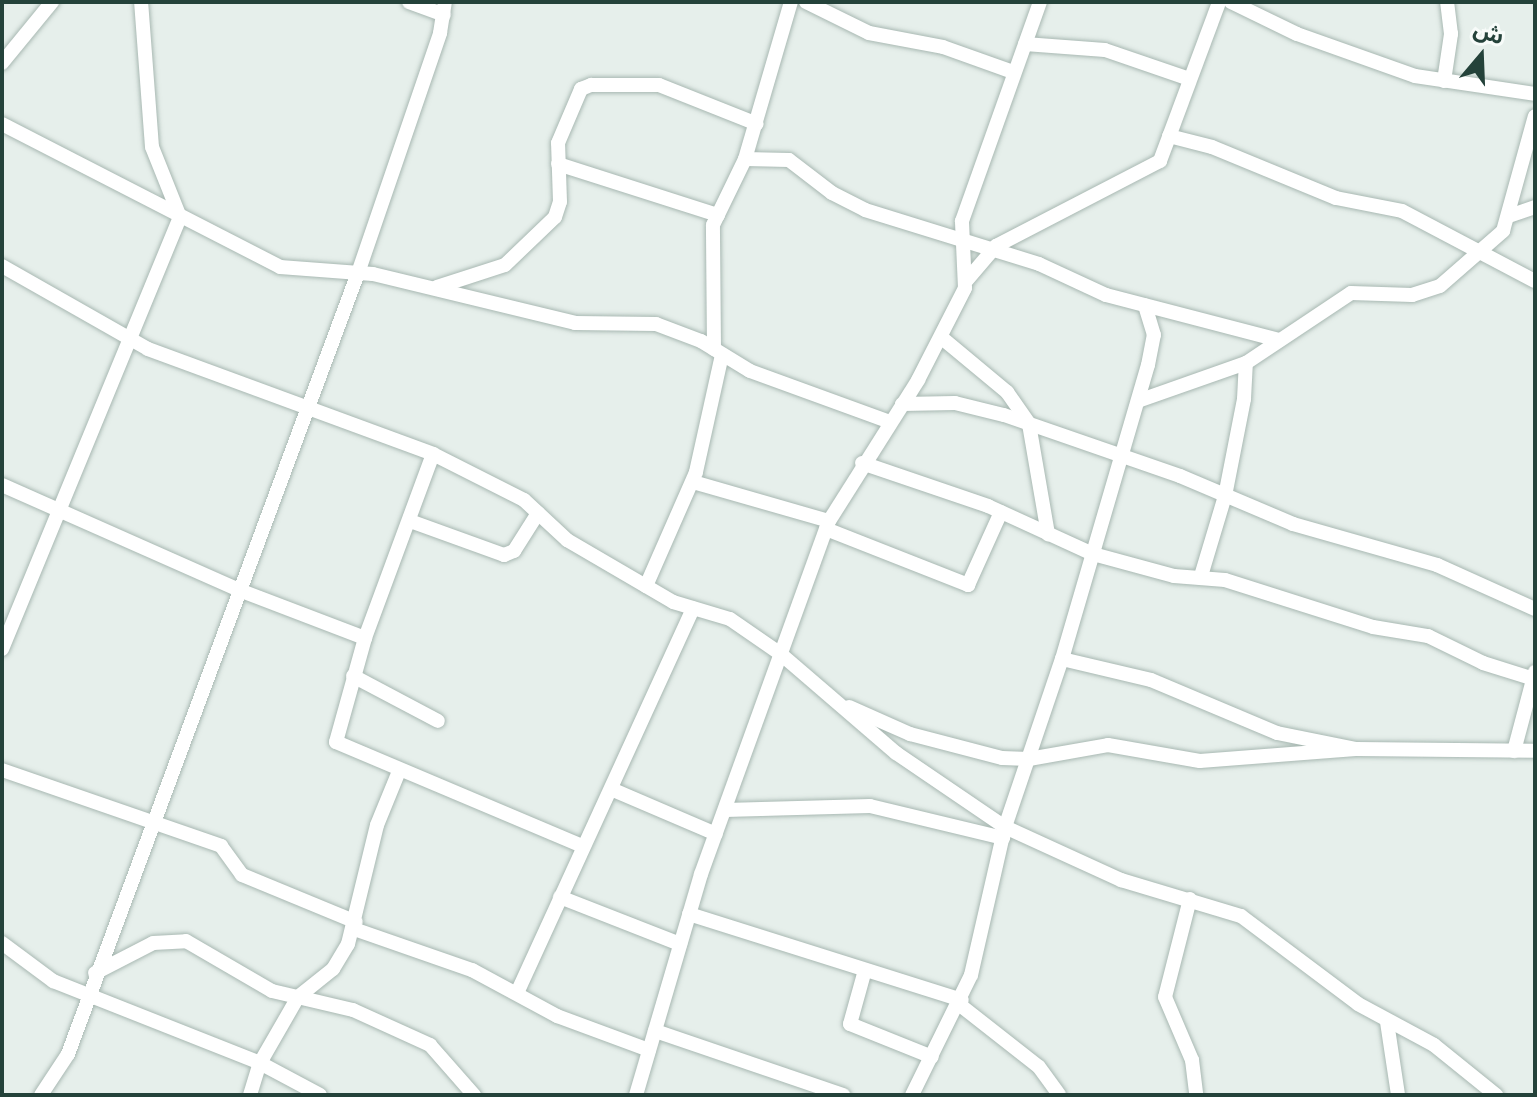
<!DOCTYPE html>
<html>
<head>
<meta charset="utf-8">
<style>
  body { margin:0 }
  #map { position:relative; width:1537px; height:1097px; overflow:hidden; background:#e6efeb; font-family:Figtree,"Noto Sans Arabic",sans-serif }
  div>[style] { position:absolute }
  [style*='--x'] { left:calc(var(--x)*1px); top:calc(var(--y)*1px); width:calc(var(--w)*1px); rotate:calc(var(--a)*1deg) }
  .roads { filter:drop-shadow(0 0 2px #a8b8b2) drop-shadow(0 0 2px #a8b8b2) }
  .minor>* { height:14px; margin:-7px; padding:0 7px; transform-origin:7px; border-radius:7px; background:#fff }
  span { translate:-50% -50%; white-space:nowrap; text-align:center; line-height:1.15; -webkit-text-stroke:6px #f7fbf9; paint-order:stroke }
  .frame { position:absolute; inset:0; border:4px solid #24423a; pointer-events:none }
  .north { position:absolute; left:1441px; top:16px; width:80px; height:80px; -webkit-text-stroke:6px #f7fbf9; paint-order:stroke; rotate:19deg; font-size:22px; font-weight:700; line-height:32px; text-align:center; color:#24423a }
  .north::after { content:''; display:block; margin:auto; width:28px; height:36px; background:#24423a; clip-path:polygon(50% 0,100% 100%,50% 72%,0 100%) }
</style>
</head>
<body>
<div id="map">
  <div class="roads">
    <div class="minor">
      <i style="--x:409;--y:2;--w:37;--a:20"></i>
      <i style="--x:806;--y:2;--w:70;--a:26.2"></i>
      <i style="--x:869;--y:33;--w:75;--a:10.7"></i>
      <i style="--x:943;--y:47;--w:74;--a:19.7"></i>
      <i style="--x:1231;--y:2;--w:73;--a:25.9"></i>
      <i style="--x:1297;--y:34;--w:125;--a:19.6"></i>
      <i style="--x:1415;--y:76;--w:121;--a:8.5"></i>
      <i style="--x:1025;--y:44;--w:80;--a:4.3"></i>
      <i style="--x:1105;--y:50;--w:89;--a:19"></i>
      <i style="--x:2;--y:63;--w:79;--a:-50.7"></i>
      <i style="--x:1444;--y:81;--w:48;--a:-81.5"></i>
      <i style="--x:1451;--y:34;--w:32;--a:-97"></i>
      <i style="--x:2;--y:124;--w:313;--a:27.2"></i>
      <i style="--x:280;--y:267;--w:93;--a:4.3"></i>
      <i style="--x:373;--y:274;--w:208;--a:13.6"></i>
      <i style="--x:575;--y:323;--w:81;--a:0.7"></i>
      <i style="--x:656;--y:324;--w:48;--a:20.7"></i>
      <i style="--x:701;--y:341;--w:57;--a:31.5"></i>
      <i style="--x:750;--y:371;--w:149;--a:20"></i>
      <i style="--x:1169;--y:136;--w:44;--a:14.3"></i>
      <i style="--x:1212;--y:147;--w:134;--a:22.4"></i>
      <i style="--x:1336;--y:198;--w:67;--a:11.1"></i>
      <i style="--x:1402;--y:211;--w:150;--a:27.8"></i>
      <i style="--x:745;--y:159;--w:44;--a:1.3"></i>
      <i style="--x:789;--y:160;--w:54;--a:37.5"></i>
      <i style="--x:832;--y:193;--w:37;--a:27"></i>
      <i style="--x:865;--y:210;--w:182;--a:17.2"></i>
      <i style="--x:1039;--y:264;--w:74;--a:24.8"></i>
      <i style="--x:1106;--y:295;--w:179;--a:14.6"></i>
      <i style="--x:558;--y:164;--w:168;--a:17.7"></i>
      <i style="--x:1509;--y:216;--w:28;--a:-19"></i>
      <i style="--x:2;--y:266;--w:168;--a:29.6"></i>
      <i style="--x:148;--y:349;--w:304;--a:20.2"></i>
      <i style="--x:433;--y:454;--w:102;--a:26.8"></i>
      <i style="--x:524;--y:500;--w:59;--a:42.9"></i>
      <i style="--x:567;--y:540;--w:123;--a:30.3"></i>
      <i style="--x:673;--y:602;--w:59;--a:16.6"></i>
      <i style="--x:730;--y:619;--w:63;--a:34.7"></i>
      <i style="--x:782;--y:655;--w:150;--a:40.7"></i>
      <i style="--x:896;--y:753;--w:132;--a:34.2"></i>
      <i style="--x:1005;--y:827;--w:128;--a:24.6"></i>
      <i style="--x:1121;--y:880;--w:125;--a:16.7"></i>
      <i style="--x:1241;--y:916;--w:146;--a:36.9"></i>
      <i style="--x:1358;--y:1004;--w:86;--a:28.3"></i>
      <i style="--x:1434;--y:1045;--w:80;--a:38.9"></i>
      <i style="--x:967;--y:280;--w:45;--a:-49.5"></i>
      <i style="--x:996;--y:246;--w:185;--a:-27.4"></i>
      <i style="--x:1160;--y:161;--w:170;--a:-69.6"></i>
      <i style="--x:437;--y:287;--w:71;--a:-17.9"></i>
      <i style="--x:505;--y:265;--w:69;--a:-43.8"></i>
      <i style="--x:555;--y:217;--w:16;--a:-72"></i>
      <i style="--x:560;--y:202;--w:59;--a:-91.9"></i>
      <i style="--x:558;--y:143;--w:59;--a:-66.9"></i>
      <i style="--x:581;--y:89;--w:11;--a:-22"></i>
      <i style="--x:591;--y:85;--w:68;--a:0"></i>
      <i style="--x:659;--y:85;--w:105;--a:21.7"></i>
      <i style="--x:942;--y:338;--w:85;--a:39.7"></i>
      <i style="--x:1007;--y:392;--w:39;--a:55"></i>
      <i style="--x:1029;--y:424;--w:112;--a:80.2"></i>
      <i style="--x:714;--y:349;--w:124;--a:-90.5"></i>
      <i style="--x:713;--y:225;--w:73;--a:-64.1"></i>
      <i style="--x:745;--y:159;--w:164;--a:-73.7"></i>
      <i style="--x:1138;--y:401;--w:114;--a:-19.4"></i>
      <i style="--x:1246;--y:363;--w:126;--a:-33.7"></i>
      <i style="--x:1351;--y:293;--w:61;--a:1.9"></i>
      <i style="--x:1412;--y:295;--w:29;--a:-18"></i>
      <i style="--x:1440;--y:286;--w:84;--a:-41.1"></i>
      <i style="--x:1503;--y:231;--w:119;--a:-74.5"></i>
      <i style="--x:902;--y:404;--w:53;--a:-1.1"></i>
      <i style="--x:955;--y:403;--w:50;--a:13.8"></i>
      <i style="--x:1004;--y:415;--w:186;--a:19.1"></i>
      <i style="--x:1180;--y:476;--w:123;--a:23"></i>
      <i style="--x:1293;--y:524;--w:150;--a:15.9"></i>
      <i style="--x:1437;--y:565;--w:107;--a:24.2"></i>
      <i style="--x:433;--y:454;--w:196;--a:110.3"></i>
      <i style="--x:365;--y:638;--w:108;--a:105.6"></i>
      <i style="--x:336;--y:742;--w:267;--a:22.9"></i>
      <i style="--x:862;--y:463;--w:133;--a:18.8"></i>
      <i style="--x:988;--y:506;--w:115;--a:24.6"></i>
      <i style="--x:1093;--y:554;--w:84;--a:15.2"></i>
      <i style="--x:1174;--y:576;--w:51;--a:4.5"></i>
      <i style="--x:1225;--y:580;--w:155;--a:17.6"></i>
      <i style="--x:1373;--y:627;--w:56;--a:9.3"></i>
      <i style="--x:1428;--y:636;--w:61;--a:26.1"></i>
      <i style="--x:1483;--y:663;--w:53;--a:17.4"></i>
      <i style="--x:693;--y:482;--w:141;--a:16"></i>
      <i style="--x:2;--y:485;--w:259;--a:23.9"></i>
      <i style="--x:239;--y:590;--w:135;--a:20.9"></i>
      <i style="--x:410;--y:521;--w:100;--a:19.9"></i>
      <i style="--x:504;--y:555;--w:11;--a:-22"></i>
      <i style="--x:514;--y:551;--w:45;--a:-57.7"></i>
      <i style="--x:826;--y:529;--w:153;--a:21.5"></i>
      <i style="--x:968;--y:585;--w:80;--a:-65.7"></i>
      <i style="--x:1201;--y:576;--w:84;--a:-73.3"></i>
      <i style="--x:1225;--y:496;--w:99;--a:-78.9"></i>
      <i style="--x:1244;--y:399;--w:36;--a:-87"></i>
      <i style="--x:646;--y:586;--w:124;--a:-66.3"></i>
      <i style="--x:696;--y:472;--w:120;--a:-77.5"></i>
      <i style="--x:2;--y:649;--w:467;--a:-67.6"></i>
      <i style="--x:180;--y:217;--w:75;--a:-111.8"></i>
      <i style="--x:152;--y:147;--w:145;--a:-94.3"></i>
      <i style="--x:1062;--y:659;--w:91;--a:13.3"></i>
      <i style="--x:1151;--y:680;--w:137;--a:22.8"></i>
      <i style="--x:1277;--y:733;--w:81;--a:11.4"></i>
      <i style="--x:1356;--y:749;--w:179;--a:0.6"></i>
      <i style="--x:353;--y:676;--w:96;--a:27.9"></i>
      <i style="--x:849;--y:707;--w:67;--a:23.9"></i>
      <i style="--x:910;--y:734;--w:95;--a:14.6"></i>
      <i style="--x:1002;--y:758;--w:27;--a:2"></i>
      <i style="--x:1029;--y:759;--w:80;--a:-10"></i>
      <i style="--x:1108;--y:745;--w:93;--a:9.9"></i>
      <i style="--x:1200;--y:761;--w:156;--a:-4.4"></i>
      <i style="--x:1514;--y:751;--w:82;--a:-75.1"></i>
      <i style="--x:2;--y:770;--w:232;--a:19.1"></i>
      <i style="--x:221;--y:846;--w:36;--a:54"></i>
      <i style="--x:242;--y:875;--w:123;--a:22.4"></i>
      <i style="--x:611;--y:789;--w:114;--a:23.2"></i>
      <i style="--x:725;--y:810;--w:145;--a:-1.6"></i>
      <i style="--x:870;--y:806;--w:137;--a:13.5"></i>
      <i style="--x:560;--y:897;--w:129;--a:21.4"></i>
      <i style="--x:1190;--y:899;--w:101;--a:104.3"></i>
      <i style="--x:1165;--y:997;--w:69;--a:66.8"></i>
      <i style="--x:1192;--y:1060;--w:35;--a:83"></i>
      <i style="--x:689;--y:914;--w:286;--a:17.5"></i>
      <i style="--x:354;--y:929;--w:125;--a:19.2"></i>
      <i style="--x:472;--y:970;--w:97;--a:28.4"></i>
      <i style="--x:557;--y:1016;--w:98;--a:20.3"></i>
      <i style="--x:2;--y:943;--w:64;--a:36.7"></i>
      <i style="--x:53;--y:981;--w:223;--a:21.6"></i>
      <i style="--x:260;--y:1063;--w:68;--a:28.1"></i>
      <i style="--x:865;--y:970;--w:56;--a:105.5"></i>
      <i style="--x:850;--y:1024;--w:88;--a:21.9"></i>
      <i style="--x:95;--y:973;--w:65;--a:-27.3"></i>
      <i style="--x:153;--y:943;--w:33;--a:-3"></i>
      <i style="--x:186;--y:941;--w:99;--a:30.2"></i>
      <i style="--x:272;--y:991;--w:83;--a:13.2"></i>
      <i style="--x:353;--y:1010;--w:85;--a:24.4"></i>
      <i style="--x:430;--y:1045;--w:67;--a:48.7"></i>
      <i style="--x:517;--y:993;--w:423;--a:-65.4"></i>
      <i style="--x:960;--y:1005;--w:100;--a:38.1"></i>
      <i style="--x:1039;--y:1067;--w:34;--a:54"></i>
      <i style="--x:1387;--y:1022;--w:74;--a:81.4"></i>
      <i style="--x:655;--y:1031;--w:199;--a:18.8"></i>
      <i style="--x:41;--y:1095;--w:49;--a:-56.6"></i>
      <i style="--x:68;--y:1054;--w:833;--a:-69.63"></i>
      <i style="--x:358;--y:273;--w:254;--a:-71.1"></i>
      <i style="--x:440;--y:33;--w:31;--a:-81"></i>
      <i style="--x:250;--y:1095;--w:34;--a:-73"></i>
      <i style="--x:260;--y:1063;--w:76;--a:-60.1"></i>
      <i style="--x:298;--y:997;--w:45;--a:-38.7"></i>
      <i style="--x:333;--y:969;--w:29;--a:-59"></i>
      <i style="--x:348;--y:944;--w:122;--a:-76.3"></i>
      <i style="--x:377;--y:825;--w:58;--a:-67.8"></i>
      <i style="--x:636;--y:1095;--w:230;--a:-73.6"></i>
      <i style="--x:701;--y:874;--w:375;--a:-70.1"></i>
      <i style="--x:829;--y:521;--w:167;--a:-57.7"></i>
      <i style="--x:918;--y:380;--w:103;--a:-62.9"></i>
      <i style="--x:965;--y:288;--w:67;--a:-92.6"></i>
      <i style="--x:962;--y:221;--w:232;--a:-70.4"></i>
      <i style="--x:912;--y:1095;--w:134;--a:-63.8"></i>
      <i style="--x:971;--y:975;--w:152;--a:-77.1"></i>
      <i style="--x:1005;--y:827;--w:177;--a:-71.3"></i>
      <i style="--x:1062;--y:659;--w:306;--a:-73.7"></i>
      <i style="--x:1148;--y:365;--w:31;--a:-79"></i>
      <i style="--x:1154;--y:335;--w:31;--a:-107"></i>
    </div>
  </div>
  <div class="frame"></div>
  <div class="north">ش</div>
</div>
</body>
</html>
